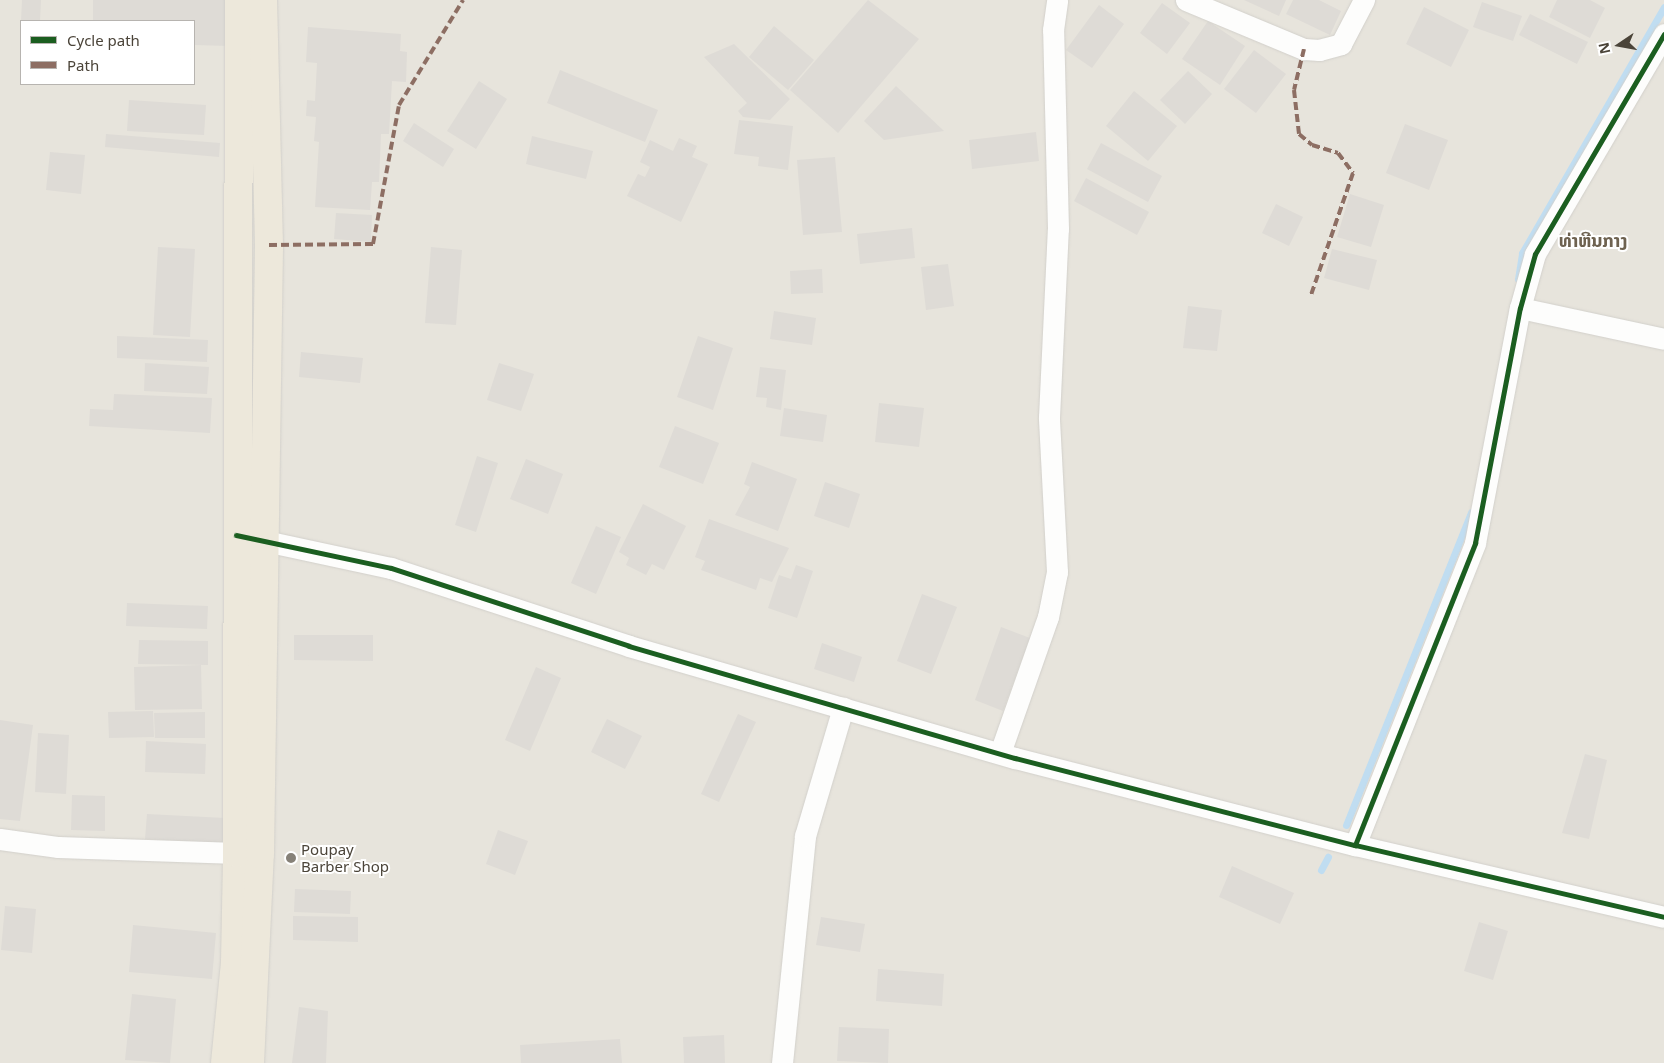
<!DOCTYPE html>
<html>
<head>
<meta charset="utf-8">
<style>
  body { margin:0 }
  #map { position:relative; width:1664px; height:1063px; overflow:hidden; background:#f4f2ee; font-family:"Noto Sans","Noto Sans Lao",sans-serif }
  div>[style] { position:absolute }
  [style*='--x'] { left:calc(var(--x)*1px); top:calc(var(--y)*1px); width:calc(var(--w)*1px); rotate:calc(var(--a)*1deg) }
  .residential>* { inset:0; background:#e7e4dc }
  .stream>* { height:7px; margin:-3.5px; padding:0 3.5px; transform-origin:3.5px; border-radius:3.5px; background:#c0ddf1 }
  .building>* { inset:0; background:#dedbd6 }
  .roads { filter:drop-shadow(0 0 1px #d2d0cb) drop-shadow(0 0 1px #d2d0cb) }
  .minor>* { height:21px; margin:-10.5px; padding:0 10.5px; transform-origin:10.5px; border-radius:10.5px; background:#fdfdfc }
  .highway>* { height:28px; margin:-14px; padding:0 14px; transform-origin:14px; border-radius:14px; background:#ede8db }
  .quiet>* { height:4px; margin-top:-2px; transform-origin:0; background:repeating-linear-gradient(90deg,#8d6e63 0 8px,transparent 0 12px) }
  .cycleway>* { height:5px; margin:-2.5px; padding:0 2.5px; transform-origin:2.5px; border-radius:2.5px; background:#1b5e20 }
  .dots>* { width:14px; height:14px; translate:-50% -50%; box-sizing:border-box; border:2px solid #fff; border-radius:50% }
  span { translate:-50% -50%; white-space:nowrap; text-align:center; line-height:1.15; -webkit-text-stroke:4px #fff; paint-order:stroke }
  .poi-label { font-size:15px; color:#4b4439 }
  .left { translate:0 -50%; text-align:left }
  .quarter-label { font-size:18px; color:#6e6250; font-weight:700 }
  .legend { position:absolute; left:20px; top:20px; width:175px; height:65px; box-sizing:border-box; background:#fff; border:1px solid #b7b4b0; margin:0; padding:6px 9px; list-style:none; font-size:15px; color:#4b4439 }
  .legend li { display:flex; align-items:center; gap:10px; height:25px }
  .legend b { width:25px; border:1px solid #b7b4b0 }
  .north { position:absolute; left:1594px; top:20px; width:50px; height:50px; -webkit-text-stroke:4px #fff; paint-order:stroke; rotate:258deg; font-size:14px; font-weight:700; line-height:20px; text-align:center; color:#4b4439 }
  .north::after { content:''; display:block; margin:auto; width:18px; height:22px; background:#4b4439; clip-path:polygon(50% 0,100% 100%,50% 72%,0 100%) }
</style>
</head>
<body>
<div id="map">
  <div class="residential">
    <i style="clip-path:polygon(evenodd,0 0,1664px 0,1664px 1063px,0 1063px,0 0,21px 21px,194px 21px,194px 84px,21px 84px,21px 21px)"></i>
  </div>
  <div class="stream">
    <i style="--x:1518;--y:279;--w:26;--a:-81"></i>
    <i style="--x:1522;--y:253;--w:284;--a:-60"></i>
    <i style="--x:1346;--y:825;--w:337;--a:-68.2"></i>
    <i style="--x:1321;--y:870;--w:15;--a:-62"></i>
  </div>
  <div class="building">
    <i style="clip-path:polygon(22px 0,41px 0,40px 21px,21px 21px)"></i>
    <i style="clip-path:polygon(93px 0,227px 0,230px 46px,194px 45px,194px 21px,93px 21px)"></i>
    <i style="clip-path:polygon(868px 0,919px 39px,838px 133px,790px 90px)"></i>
    <i style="clip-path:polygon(1244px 0,1286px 0,1279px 16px)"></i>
    <i style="clip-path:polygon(1293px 0,1319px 0,1341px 11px,1330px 35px,1286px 14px)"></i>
    <i style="clip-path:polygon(1557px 0,1590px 0,1605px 8px,1590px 38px,1549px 17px)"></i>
    <i style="clip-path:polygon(1482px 2px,1522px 16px,1513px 41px,1473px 27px)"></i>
    <i style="clip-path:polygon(1162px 3px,1190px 23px,1167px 54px,1140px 33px)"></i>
    <i style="clip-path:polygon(1099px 5px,1124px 24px,1092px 68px,1066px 50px)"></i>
    <i style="clip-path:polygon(1424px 7px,1469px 30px,1451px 67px,1406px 44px)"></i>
    <i style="clip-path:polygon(1530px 14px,1588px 42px,1577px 64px,1519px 35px)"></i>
    <i style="clip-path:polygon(1208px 21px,1245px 46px,1220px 85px,1182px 59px)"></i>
    <i style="clip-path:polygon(774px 26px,814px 60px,788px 90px,749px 57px)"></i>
    <i style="clip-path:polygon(308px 27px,401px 34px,400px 51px,407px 52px,406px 82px,392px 81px,389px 134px,381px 134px,379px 182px,372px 182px,370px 210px,315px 207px,319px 142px,314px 141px,316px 117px,306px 116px,307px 100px,315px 101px,317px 63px,306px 62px)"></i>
    <i style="clip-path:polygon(734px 44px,790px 99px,770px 120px,743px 117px,738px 111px,747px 103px,704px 57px)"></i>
    <i style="clip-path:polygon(1254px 50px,1286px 74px,1256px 113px,1224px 89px)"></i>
    <i style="clip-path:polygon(560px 70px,658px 110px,645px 142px,547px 103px)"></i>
    <i style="clip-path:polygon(1188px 71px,1212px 94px,1185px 124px,1160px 100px)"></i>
    <i style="clip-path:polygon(479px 81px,507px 99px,476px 149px,447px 131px)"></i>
    <i style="clip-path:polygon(896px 86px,926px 114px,944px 131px,884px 140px,864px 121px)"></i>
    <i style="clip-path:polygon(1134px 91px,1177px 126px,1148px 161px,1106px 126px)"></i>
    <i style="clip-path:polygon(129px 100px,206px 105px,204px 135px,127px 131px)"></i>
    <i style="clip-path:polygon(739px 120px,793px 126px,788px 170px,758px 166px,759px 157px,734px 154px)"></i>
    <i style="clip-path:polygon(414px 123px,454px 149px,443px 167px,403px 141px)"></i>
    <i style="clip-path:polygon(1405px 124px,1448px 140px,1429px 190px,1386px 173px)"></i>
    <i style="clip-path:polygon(1036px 132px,1039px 161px,972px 169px,969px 140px)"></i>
    <i style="clip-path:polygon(106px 134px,220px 143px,219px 157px,105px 147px)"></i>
    <i style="clip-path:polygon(532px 136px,593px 151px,586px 179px,526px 164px)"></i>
    <i style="clip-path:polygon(679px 138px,697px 146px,692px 157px,708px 164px,681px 222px,627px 196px,638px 174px,645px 177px,650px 167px,640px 162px,650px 140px,673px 151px)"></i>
    <i style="clip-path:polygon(1101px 143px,1162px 176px,1148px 202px,1087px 169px)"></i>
    <i style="clip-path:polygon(50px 152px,85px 155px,81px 194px,46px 190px)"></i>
    <i style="clip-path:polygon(835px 157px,842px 232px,803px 235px,797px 160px)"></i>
    <i style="clip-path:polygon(1086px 178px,1149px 212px,1137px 235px,1074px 201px)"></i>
    <i style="clip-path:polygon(1350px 194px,1384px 205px,1371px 247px,1337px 237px)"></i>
    <i style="clip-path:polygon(1276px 204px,1303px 217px,1289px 246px,1262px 233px)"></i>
    <i style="clip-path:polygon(336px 213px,372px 215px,371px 242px,334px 239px)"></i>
    <i style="clip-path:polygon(912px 228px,915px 258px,860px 264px,857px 234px)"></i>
    <i style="clip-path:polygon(158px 247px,195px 249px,190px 337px,153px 335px)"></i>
    <i style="clip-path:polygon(431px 247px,462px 250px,456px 325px,425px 323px)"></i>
    <i style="clip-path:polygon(1332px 249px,1377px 260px,1369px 290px,1324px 278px)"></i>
    <i style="clip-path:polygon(948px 264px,954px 306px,926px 310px,921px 267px)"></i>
    <i style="clip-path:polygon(822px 269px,823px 293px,791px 294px,790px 271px)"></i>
    <i style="clip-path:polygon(1188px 306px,1222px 310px,1217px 351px,1183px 348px)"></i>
    <i style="clip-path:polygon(774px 311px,816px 318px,812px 345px,770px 339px)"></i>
    <i style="clip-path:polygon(117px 336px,208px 340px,207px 362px,117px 358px)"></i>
    <i style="clip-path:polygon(698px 336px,733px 348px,713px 410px,677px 397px)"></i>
    <i style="clip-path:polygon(301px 352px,363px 358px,360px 383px,299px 377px)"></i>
    <i style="clip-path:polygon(145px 363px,209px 367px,207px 394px,144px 391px)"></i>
    <i style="clip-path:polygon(499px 363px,534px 374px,521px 411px,487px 400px)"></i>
    <i style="clip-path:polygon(760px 367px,786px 370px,781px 410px,766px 407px,767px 398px,756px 397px)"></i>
    <i style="clip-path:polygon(114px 394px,212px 398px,210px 433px,89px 426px,90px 409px,113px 410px)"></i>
    <i style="clip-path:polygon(879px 403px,924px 408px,919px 447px,875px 442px)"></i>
    <i style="clip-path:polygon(784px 408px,827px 415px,823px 442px,780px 436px)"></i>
    <i style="clip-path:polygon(675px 426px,719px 443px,703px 484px,659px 467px)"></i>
    <i style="clip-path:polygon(477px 456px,498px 463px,476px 532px,455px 525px)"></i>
    <i style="clip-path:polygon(526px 459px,563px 474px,548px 514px,510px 499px)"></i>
    <i style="clip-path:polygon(752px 462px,797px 479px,778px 531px,735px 515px,750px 487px,744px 484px)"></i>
    <i style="clip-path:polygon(825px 482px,860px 494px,849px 528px,814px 516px)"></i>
    <i style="clip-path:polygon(643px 504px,686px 526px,664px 570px,652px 564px,646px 575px,626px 565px,629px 558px,619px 552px)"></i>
    <i style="clip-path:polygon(709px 519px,789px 548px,772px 582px,760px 578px,756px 590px,701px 570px,705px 561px,695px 557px)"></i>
    <i style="clip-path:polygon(596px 526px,621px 537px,596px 594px,571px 583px)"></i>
    <i style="clip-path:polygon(796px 565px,813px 571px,797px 618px,768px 608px,779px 575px,791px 579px)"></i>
    <i style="clip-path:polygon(922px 594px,957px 607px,931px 674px,897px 661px)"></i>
    <i style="clip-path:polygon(127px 603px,208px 606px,207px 629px,126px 626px)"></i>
    <i style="clip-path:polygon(1001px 627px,1030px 638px,1003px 711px,975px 700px)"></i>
    <i style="clip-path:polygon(294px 635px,373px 635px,373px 661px,294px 660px)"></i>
    <i style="clip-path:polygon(139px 640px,208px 641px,208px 665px,138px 664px)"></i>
    <i style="clip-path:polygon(822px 643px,862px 657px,854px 682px,814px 669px)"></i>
    <i style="clip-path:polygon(201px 665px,202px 709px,135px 710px,134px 667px)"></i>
    <i style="clip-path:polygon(536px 667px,561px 678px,530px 751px,505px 740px)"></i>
    <i style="clip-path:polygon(153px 711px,154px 737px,109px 738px,108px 712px)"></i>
    <i style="clip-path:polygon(205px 712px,205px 738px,155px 738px,154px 713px)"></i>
    <i style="clip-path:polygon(738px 714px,756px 722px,719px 802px,701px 794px)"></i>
    <i style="clip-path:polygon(607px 719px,642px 736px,625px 769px,591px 752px)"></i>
    <i style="clip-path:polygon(0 720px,33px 725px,20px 821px,0 819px)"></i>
    <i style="clip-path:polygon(38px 733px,69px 735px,66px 794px,35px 792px)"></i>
    <i style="clip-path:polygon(146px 741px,206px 744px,205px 774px,145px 772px)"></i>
    <i style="clip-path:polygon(1585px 754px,1607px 760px,1589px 839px,1562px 833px)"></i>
    <i style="clip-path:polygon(72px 795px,105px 796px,105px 831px,71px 830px)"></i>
    <i style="clip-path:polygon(147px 814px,225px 818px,223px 843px,145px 839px)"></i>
    <i style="clip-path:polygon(498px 830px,528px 841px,515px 875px,486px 864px)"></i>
    <i style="clip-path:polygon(1232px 866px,1294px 893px,1280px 924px,1219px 897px)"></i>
    <i style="clip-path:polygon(295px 889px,351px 891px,350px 914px,294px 912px)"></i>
    <i style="clip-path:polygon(5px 906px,36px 909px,32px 953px,1px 950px)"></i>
    <i style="clip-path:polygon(293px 916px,358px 917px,358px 942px,293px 940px)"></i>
    <i style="clip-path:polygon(821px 917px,865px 924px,860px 952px,816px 945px)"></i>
    <i style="clip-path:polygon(1479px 922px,1508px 931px,1493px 980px,1464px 971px)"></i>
    <i style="clip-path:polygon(133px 925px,216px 933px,212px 979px,129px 972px)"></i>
    <i style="clip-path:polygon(878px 969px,944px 974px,942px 1006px,876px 1001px)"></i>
    <i style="clip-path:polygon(132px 994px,176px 999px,170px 1063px,125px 1060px)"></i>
    <i style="clip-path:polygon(299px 1007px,328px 1011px,326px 1063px,292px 1063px)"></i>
    <i style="clip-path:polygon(839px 1027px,889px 1029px,888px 1063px,837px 1061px)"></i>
    <i style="clip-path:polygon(724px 1035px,725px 1063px,684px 1063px,683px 1037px)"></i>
    <i style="clip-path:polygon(620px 1039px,622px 1063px,521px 1063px,520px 1045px)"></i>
  </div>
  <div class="roads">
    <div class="minor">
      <i style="--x:1186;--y:0;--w:128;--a:22.6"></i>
      <i style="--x:1304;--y:49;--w:15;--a:4"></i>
      <i style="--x:1319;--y:50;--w:23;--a:-15"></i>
      <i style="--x:1341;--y:44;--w:50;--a:-62.4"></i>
      <i style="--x:1520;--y:308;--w:147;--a:12.1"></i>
      <i style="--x:251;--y:538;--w:143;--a:12.1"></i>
      <i style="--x:391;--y:568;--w:250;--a:18.1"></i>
      <i style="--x:629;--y:646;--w:402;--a:16.2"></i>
      <i style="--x:1015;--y:758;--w:351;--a:14.4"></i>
      <i style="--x:1355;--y:845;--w:317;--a:13.1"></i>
      <i style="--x:1000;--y:753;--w:144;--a:-70.6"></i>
      <i style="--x:1048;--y:617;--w:46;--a:-78.7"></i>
      <i style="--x:1057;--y:572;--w:155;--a:-93"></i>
      <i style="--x:1049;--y:417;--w:188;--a:-87.3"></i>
      <i style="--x:1058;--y:229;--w:199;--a:-91.4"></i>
      <i style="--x:1053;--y:30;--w:30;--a:-82"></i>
      <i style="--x:0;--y:839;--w:59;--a:7.9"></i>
      <i style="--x:58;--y:847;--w:179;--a:1.9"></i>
      <i style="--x:1355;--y:845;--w:325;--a:-68.3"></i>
      <i style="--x:1475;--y:543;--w:239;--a:-79.2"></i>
      <i style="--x:1520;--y:308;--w:56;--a:-74.5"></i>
      <i style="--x:1535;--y:254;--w:255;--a:-59.6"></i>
      <i style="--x:782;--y:1063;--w:228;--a:-84.2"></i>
      <i style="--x:805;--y:836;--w:134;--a:-73.5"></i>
    </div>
    <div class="highway">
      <i style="--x:225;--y:1063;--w:101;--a:-84.3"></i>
      <i style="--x:235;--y:962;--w:109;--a:-88.9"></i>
      <i style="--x:237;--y:853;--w:853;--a:-89.87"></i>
      <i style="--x:250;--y:1063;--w:209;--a:-87.3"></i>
      <i style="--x:260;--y:854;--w:609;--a:-89.15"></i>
      <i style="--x:269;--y:245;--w:245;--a:-91.4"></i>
    </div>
  </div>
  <div class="quiet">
    <i style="--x:1304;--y:49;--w:42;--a:103.7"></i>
    <i style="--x:1294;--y:90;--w:44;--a:83.5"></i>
    <i style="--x:1299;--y:134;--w:17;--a:40"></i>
    <i style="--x:1312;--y:145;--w:27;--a:17"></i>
    <i style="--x:1338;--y:153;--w:25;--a:53"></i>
    <i style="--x:1353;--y:173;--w:129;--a:109"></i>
    <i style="--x:269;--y:245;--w:104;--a:-0.6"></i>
    <i style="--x:373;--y:244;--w:141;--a:-79.4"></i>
    <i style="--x:399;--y:105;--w:123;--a:-58.6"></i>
  </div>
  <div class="cycleway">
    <i style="--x:236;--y:535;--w:158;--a:12"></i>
    <i style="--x:391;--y:568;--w:250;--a:18.1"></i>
    <i style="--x:629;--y:646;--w:402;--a:16.2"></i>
    <i style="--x:1015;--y:758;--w:351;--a:14.4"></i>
    <i style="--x:1355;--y:845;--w:317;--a:13.1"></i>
    <i style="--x:1355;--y:845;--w:325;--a:-68.3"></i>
    <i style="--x:1475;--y:543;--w:239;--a:-79.2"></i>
    <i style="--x:1520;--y:308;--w:56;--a:-74.5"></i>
    <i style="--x:1535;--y:254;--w:255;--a:-59.6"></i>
  </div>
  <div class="dots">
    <i style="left:291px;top:858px;background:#868178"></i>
  </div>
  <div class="poi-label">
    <span class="left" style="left:301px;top:858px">Poupay<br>Barber Shop</span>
  </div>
  <div class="quarter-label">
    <span style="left:1593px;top:240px">ທ່າຫີນກາງ</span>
  </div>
  <ul class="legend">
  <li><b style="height:6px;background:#1b5e20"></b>Cycle path</li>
  <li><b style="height:6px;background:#8d6e63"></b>Path</li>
  </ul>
  <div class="north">N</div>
</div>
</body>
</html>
